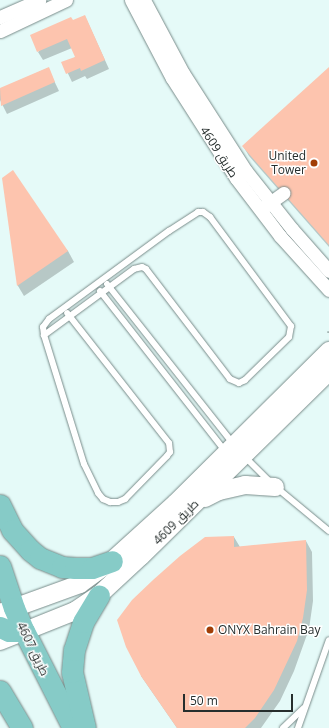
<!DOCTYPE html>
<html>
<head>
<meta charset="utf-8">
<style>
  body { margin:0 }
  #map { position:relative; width:329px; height:728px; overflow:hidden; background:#e5faf8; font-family:"Open Sans",Cairo,sans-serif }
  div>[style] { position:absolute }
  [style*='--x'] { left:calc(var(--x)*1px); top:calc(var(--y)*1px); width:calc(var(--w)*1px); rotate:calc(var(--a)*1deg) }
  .shadow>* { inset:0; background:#0003 }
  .building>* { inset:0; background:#fdc4ae }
  .path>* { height:2.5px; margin-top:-1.25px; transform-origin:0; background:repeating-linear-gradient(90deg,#a2b2b0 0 2px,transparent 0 5px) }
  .roads { filter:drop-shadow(0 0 1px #798c8a) drop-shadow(0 0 1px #798c8a) }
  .lane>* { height:6px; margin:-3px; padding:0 3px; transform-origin:3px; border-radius:3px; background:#fff }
  .street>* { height:13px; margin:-6.5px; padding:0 6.5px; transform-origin:6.5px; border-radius:6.5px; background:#fff }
  .secondary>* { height:18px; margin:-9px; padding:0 9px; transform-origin:9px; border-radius:9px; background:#fff }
  .primary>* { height:21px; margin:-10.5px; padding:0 10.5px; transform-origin:10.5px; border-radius:10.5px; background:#86cbc7 }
  .dots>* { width:11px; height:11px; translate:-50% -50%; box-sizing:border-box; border:2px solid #fff; border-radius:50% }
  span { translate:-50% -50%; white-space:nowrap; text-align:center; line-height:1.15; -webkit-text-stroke:3px #fff; paint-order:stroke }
  .street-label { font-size:12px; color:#262e2d }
  .poi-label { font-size:12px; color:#262e2d }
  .right { translate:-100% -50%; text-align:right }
  .left { translate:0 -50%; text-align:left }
  .scale { position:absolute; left:183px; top:694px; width:110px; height:18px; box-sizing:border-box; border:2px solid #262e2d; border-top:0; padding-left:5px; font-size:12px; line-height:14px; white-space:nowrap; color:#262e2d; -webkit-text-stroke:3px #fff; paint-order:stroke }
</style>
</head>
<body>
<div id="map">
  <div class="shadow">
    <i style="clip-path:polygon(85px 16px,109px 69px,87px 79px,85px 76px,72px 82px,63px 63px,76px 57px,72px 48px,43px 60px,38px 52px,73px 22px)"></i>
    <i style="clip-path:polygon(48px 68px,59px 91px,7px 114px,0 100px,0 89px)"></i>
    <i style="clip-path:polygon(329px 68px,329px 247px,249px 156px,243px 146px)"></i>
    <i style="clip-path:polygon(3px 179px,68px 251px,74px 262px,24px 296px,18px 286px)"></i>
    <i style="clip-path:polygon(234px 537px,240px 547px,306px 541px,312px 552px,313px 601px,309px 629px,294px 671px,280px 701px,261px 728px,177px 728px,141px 676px)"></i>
  </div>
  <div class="building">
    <i style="clip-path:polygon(85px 15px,105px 60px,81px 71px,80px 68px,66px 74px,61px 62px,75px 57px,67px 39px,37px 52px,30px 35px,71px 17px,73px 20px)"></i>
    <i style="clip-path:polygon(49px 67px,55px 82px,1px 106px,0 88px)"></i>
    <i style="clip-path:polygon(329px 67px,329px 245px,242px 146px)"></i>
    <i style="clip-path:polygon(13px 170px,68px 251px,17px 286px,2px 178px)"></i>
    <i style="clip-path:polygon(234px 536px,234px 547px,306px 540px,307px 590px,303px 618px,297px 641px,274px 690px,255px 718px,245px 728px,177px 728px,141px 676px,126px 647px,117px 620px,132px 600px,153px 580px,180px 556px,205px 537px)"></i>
  </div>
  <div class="path">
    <i style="--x:329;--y:331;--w:2;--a:90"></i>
  </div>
  <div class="roads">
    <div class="lane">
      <i style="--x:198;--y:212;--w:5;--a:0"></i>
      <i style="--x:203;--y:212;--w:9;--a:36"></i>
      <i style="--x:210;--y:217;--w:136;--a:53.4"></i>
      <i style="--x:291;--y:326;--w:11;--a:100"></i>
      <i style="--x:289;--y:337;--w:62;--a:135.7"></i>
      <i style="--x:245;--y:380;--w:7;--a:153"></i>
      <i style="--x:239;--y:383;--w:10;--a:-156"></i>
      <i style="--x:230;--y:379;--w:138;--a:-127.4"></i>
      <i style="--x:146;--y:269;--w:4;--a:-153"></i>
      <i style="--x:142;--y:267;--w:8;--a:166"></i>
      <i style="--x:134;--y:269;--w:112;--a:143.7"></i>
      <i style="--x:44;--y:335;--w:8;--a:-97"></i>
      <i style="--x:43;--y:327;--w:10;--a:-53"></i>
      <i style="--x:49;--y:319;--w:149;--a:-36.3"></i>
      <i style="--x:169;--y:231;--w:35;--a:-33"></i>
      <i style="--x:107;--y:284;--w:205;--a:51.7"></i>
      <i style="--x:100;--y:291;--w:204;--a:52"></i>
      <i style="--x:44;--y:335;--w:135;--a:72.8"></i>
      <i style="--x:84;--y:464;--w:32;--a:64"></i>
      <i style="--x:98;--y:493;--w:8;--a:50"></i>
      <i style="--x:103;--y:499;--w:8;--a:23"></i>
      <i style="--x:110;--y:502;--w:8;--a:0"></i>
      <i style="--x:118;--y:502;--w:8;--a:-23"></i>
      <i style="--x:125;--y:499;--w:60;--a:-45.7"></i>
      <i style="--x:167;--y:456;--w:5;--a:-53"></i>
      <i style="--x:170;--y:452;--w:9;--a:-96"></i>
      <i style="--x:169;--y:443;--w:165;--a:-128.1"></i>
      <i style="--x:244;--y:456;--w:37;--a:45"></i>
      <i style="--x:277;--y:488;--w:67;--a:39.6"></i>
      <i style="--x:283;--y:728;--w:28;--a:-44"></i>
      <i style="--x:298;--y:728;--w:93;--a:-70.6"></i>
    </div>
    <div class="street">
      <i style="--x:131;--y:0;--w:88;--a:62.3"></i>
      <i style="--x:172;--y:78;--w:119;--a:57.4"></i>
      <i style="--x:236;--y:178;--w:73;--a:52.8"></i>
      <i style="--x:280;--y:236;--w:73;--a:47.8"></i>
      <i style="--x:144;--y:0;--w:83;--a:61.9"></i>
      <i style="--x:183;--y:73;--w:117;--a:57.3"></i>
      <i style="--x:246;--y:171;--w:74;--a:51.6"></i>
      <i style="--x:292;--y:229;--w:56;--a:48.6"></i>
      <i style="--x:0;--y:17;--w:43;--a:-23.6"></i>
      <i style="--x:0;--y:31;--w:73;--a:-25.2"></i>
      <i style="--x:264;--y:207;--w:24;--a:-36"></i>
    </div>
    <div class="secondary">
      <i style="--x:205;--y:498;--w:16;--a:-27"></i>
      <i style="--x:219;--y:491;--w:27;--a:-13"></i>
      <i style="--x:245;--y:485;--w:30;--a:4"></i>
      <i style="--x:0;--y:613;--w:85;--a:-19.9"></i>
      <i style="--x:80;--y:584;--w:39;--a:-36"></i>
      <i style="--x:112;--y:561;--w:86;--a:-42.2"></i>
      <i style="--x:176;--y:503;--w:216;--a:-44.8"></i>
      <i style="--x:0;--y:641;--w:81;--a:-21.8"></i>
      <i style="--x:75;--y:611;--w:29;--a:-34"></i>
      <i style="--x:99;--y:595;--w:57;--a:-42.9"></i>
      <i style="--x:141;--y:556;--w:264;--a:-44.5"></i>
    </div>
    <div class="primary">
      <i style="--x:0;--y:505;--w:28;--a:64"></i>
      <i style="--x:12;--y:530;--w:27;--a:48"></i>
      <i style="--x:30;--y:550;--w:13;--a:39"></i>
      <i style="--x:40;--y:558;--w:24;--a:22"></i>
      <i style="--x:62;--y:567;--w:13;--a:4"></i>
      <i style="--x:75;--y:568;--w:17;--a:0"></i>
      <i style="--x:92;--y:568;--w:21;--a:-19"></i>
      <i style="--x:0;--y:566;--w:44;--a:71.6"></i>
      <i style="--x:14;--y:608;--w:25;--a:67"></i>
      <i style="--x:24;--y:631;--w:109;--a:63.2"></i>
      <i style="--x:0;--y:627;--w:10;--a:24"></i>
      <i style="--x:9;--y:631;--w:15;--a:0"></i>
      <i style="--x:0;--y:691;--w:43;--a:59.3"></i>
      <i style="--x:85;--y:728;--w:57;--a:-103.1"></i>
      <i style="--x:72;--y:672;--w:22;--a:-85"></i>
      <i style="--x:74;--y:650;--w:29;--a:-72"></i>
      <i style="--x:83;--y:622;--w:31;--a:-59"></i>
    </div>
  </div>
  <div class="dots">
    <i style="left:314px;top:163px;background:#a23e06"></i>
    <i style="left:210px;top:630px;background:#a23e06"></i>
  </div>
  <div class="street-label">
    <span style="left:219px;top:152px;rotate:57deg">طريق 4609</span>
    <span style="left:176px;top:522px;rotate:-45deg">طريق 4609</span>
    <span style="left:33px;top:649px;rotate:64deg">طريق 4607</span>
  </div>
  <div class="poi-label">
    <span class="right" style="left:306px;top:163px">United<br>Tower</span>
    <span class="left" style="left:218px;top:630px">ONYX Bahrain Bay</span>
  </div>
  <div class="scale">50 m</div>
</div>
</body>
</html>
